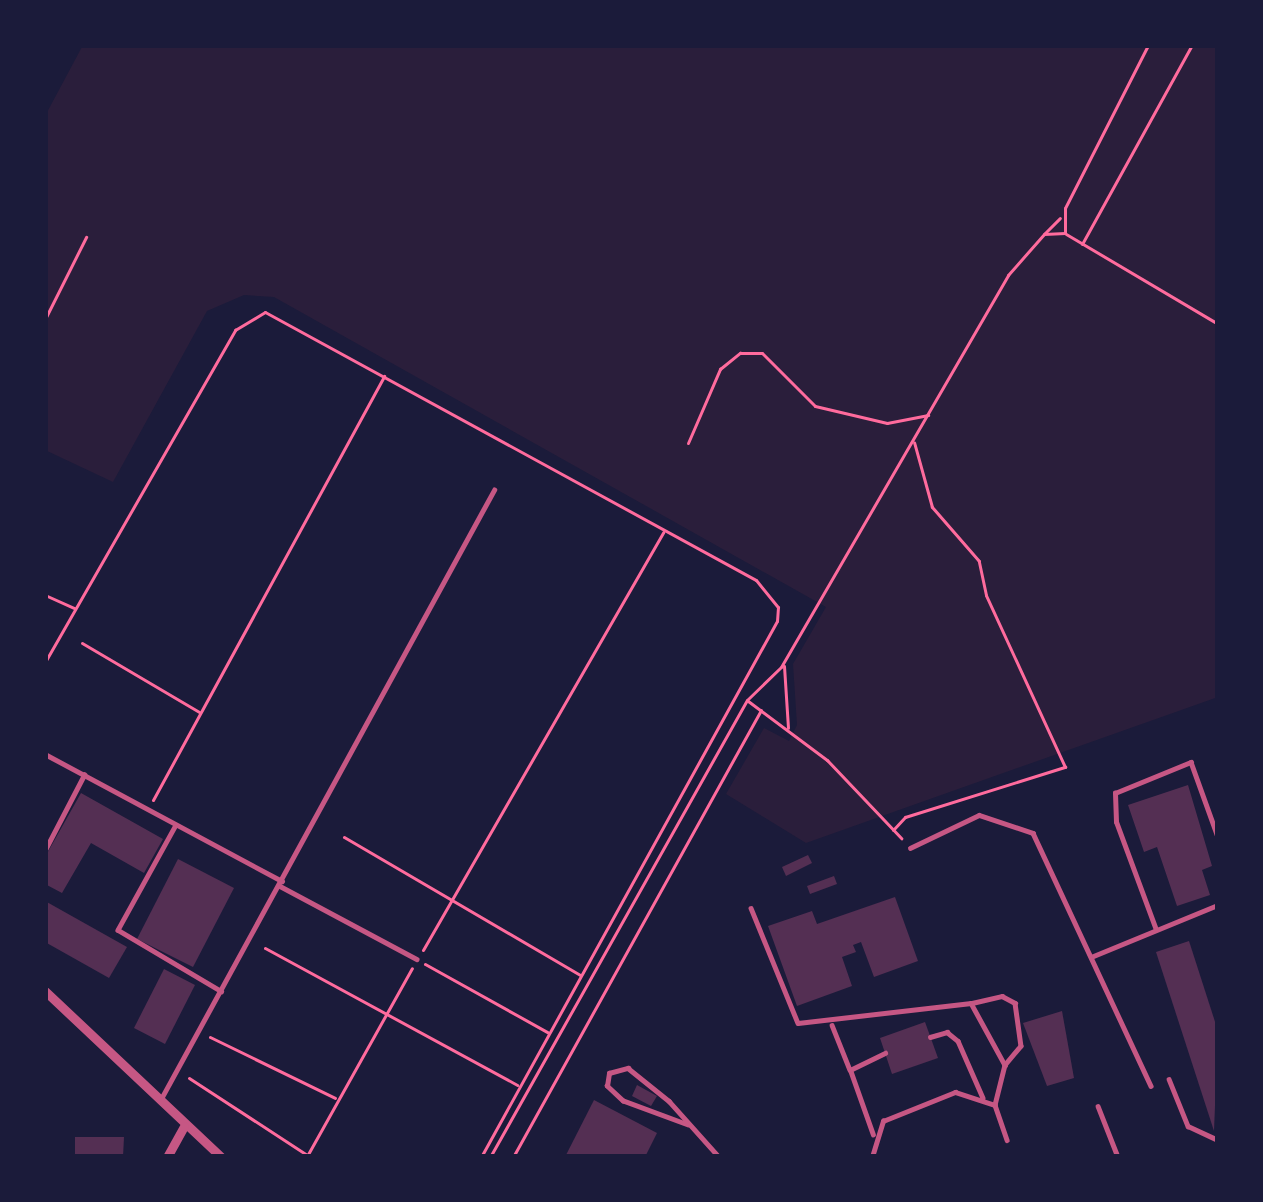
<!DOCTYPE html>
<html>
<head>
<meta charset="utf-8">
<style>
  body { margin:0 }
  #map { position:relative; width:1263px; height:1202px; overflow:hidden; background:#1b1b3a; font-family:Mulish,sans-serif }
  div>[style] { position:absolute }
  [style*='--x'] { left:calc(var(--x)*1px); top:calc(var(--y)*1px); width:calc(var(--w)*1px); rotate:calc(var(--a)*1deg) }
  .green>* { inset:0; background:#2a1e3b }
  .building>* { inset:0; background:#542f53 }
  .path>* { height:3px; margin:-1.5px; padding:0 1.5px; transform-origin:1.5px; border-radius:1.5px; background:#ff6b9d }
  .service>* { height:4.5px; margin:-2.25px; padding:0 2.25px; transform-origin:2.25px; border-radius:2.25px; background:#c65784 }
  .minor>* { height:9px; margin:-4.5px; padding:0 4.5px; transform-origin:4.5px; border-radius:4.5px; background:#c65784 }
  span { translate:-50% -50%; white-space:nowrap; text-align:center; line-height:1.15; -webkit-text-stroke:10px #1b1b3a; paint-order:stroke }
  .frame { position:absolute; inset:0; border:48px solid #1b1b3a; pointer-events:none }
</style>
</head>
<body>
<div id="map">
  <div class="green">
    <i style="clip-path:polygon(83px 45px,1218px 45px,1218px 697px,806px 843px,726px 794px,764px 728px,789px 741px,797px 725px,793px 664px,826px 607px,274px 297px,244px 295px,207px 311px,113px 482px,45px 450px,45px 116px)"></i>
  </div>
  <div class="building">
    <i style="clip-path:polygon(1188px 785px,1212px 866px,1202px 870px,1210px 895px,1177px 906px,1157px 847px,1144px 852px,1128px 805px)"></i>
    <i style="clip-path:polygon(81px 793px,163px 839px,144px 873px,91px 843px,62px 893px,45px 884px,45px 857px)"></i>
    <i style="clip-path:polygon(808px 855px,812px 863px,786px 876px,782px 867px)"></i>
    <i style="clip-path:polygon(178px 859px,234px 888px,193px 967px,137px 939px)"></i>
    <i style="clip-path:polygon(834px 876px,837px 884px,810px 894px,807px 886px)"></i>
    <i style="clip-path:polygon(895px 897px,918px 961px,874px 977px,861px 942px,853px 945px,856px 952px,842px 957px,852px 986px,797px 1006px,768px 926px,812px 911px,817px 924px)"></i>
    <i style="clip-path:polygon(45px 901px,127px 947px,109px 978px,45px 942px)"></i>
    <i style="clip-path:polygon(1189px 941px,1218px 1031px,1214px 1131px,1156px 952px)"></i>
    <i style="clip-path:polygon(164px 969px,195px 985px,165px 1044px,134px 1028px)"></i>
    <i style="clip-path:polygon(1062px 1011px,1074px 1078px,1047px 1086px,1023px 1023px)"></i>
    <i style="clip-path:polygon(925px 1022px,938px 1058px,892px 1074px,880px 1038px)"></i>
    <i style="clip-path:polygon(637px 1085px,657px 1096px,651px 1106px,632px 1096px)"></i>
    <i style="clip-path:polygon(594px 1100px,657px 1133px,645px 1157px,565px 1157px)"></i>
    <i style="clip-path:polygon(75px 1137px,124px 1137px,123px 1157px,75px 1157px)"></i>
  </div>
  <div class="path">
    <i style="--x:1065;--y:232;--w:24;--a:-90"></i>
    <i style="--x:1065;--y:208;--w:183;--a:-63"></i>
    <i style="--x:1045;--y:233;--w:21;--a:-45"></i>
    <i style="--x:1066;--y:234;--w:177;--a:30.6"></i>
    <i style="--x:1082;--y:244;--w:227;--a:-61.1"></i>
    <i style="--x:45;--y:319;--w:92;--a:-63.4"></i>
    <i style="--x:688;--y:443;--w:81;--a:-66.6"></i>
    <i style="--x:720;--y:369;--w:26;--a:-39"></i>
    <i style="--x:740;--y:353;--w:22;--a:0"></i>
    <i style="--x:762;--y:353;--w:75;--a:45"></i>
    <i style="--x:815;--y:406;--w:74;--a:13.3"></i>
    <i style="--x:887;--y:423;--w:42;--a:-11"></i>
    <i style="--x:45;--y:595;--w:32;--a:24"></i>
    <i style="--x:82;--y:643;--w:136;--a:30.5"></i>
    <i style="--x:45;--y:662;--w:383;--a:-60.2"></i>
    <i style="--x:235;--y:330;--w:35;--a:-31"></i>
    <i style="--x:265;--y:312;--w:559;--a:28.63"></i>
    <i style="--x:756;--y:580;--w:35;--a:51"></i>
    <i style="--x:778;--y:607;--w:14;--a:94"></i>
    <i style="--x:777;--y:621;--w:612;--a:118.91"></i>
    <i style="--x:784;--y:666;--w:62;--a:86.3"></i>
    <i style="--x:748;--y:701;--w:99;--a:36.8"></i>
    <i style="--x:827;--y:760;--w:108;--a:46.5"></i>
    <i style="--x:153;--y:800;--w:483;--a:-61.4"></i>
    <i style="--x:893;--y:830;--w:18;--a:-47"></i>
    <i style="--x:905;--y:817;--w:168;--a:-17.4"></i>
    <i style="--x:1065;--y:767;--w:189;--a:-114.7"></i>
    <i style="--x:986;--y:595;--w:35;--a:-102"></i>
    <i style="--x:979;--y:561;--w:72;--a:-131"></i>
    <i style="--x:932;--y:507;--w:67;--a:-105.5"></i>
    <i style="--x:344;--y:837;--w:273;--a:30.3"></i>
    <i style="--x:265;--y:948;--w:287;--a:28.5"></i>
    <i style="--x:423;--y:950;--w:482;--a:-60.1"></i>
    <i style="--x:425;--y:964;--w:140;--a:29.1"></i>
    <i style="--x:210;--y:1037;--w:139;--a:26"></i>
    <i style="--x:189;--y:1078;--w:145;--a:33.1"></i>
    <i style="--x:307;--y:1156;--w:215;--a:-60.8"></i>
    <i style="--x:490;--y:1157;--w:524;--a:-60.65"></i>
    <i style="--x:747;--y:700;--w:47;--a:-44.1"></i>
    <i style="--x:781;--y:667;--w:453;--a:-59.9"></i>
    <i style="--x:1008;--y:275;--w:55;--a:-48.7"></i>
    <i style="--x:1044;--y:234;--w:21;--a:-3"></i>
    <i style="--x:513;--y:1157;--w:511;--a:-60.98"></i>
  </div>
  <div class="service">
    <i style="--x:45;--y:754;--w:269;--a:28.2"></i>
    <i style="--x:176;--y:825;--w:120;--a:118.9"></i>
    <i style="--x:118;--y:930;--w:120;--a:30.6"></i>
    <i style="--x:910;--y:848;--w:76;--a:-25.6"></i>
    <i style="--x:979;--y:815;--w:57;--a:18.4"></i>
    <i style="--x:1033;--y:833;--w:279;--a:65"></i>
    <i style="--x:45;--y:850;--w:85;--a:-62.5"></i>
    <i style="--x:280;--y:886;--w:155;--a:28.1"></i>
    <i style="--x:751;--y:908;--w:124;--a:67.8"></i>
    <i style="--x:798;--y:1023;--w:174;--a:-6.6"></i>
    <i style="--x:971;--y:1003;--w:71;--a:61.3"></i>
    <i style="--x:1005;--y:1065;--w:41;--a:104"></i>
    <i style="--x:1156;--y:930;--w:115;--a:-110.3"></i>
    <i style="--x:1116;--y:822;--w:29;--a:-92"></i>
    <i style="--x:1115;--y:793;--w:82;--a:-22.2"></i>
    <i style="--x:1191;--y:762;--w:80;--a:70.2"></i>
    <i style="--x:1091;--y:957;--w:137;--a:-22.3"></i>
    <i style="--x:972;--y:1003;--w:31;--a:-13"></i>
    <i style="--x:1002;--y:996;--w:15;--a:28"></i>
    <i style="--x:1015;--y:1003;--w:43;--a:82.1"></i>
    <i style="--x:1021;--y:1046;--w:25;--a:130"></i>
    <i style="--x:832;--y:1025;--w:48;--a:68.2"></i>
    <i style="--x:930;--y:1037;--w:18;--a:-16"></i>
    <i style="--x:947;--y:1032;--w:14;--a:39"></i>
    <i style="--x:958;--y:1041;--w:62;--a:66.3"></i>
    <i style="--x:1169;--y:1079;--w:51;--a:68"></i>
    <i style="--x:1188;--y:1126;--w:33;--a:25"></i>
    <i style="--x:162;--y:1097;--w:692;--a:-61.32"></i>
    <i style="--x:1098;--y:1106;--w:55;--a:68.6"></i>
    <i style="--x:688;--y:1125;--w:69;--a:-159.7"></i>
    <i style="--x:623;--y:1101;--w:22;--a:-137"></i>
    <i style="--x:607;--y:1086;--w:13;--a:-81"></i>
    <i style="--x:609;--y:1073;--w:20;--a:-15"></i>
    <i style="--x:628;--y:1068;--w:53;--a:38.8"></i>
    <i style="--x:669;--y:1101;--w:75;--a:48.2"></i>
    <i style="--x:873;--y:1135;--w:69;--a:-109.5"></i>
    <i style="--x:850;--y:1070;--w:39;--a:-26"></i>
    <i style="--x:872;--y:1157;--w:38;--a:-73"></i>
    <i style="--x:883;--y:1121;--w:78;--a:-21.9"></i>
    <i style="--x:955;--y:1092;--w:42;--a:18"></i>
    <i style="--x:995;--y:1105;--w:37;--a:71"></i>
  </div>
  <div class="minor">
    <i style="--x:45;--y:991;--w:242;--a:43.3"></i>
    <i style="--x:167;--y:1157;--w:35;--a:-61"></i>
  </div>
  <div class="frame"></div>
</div>
</body>
</html>
